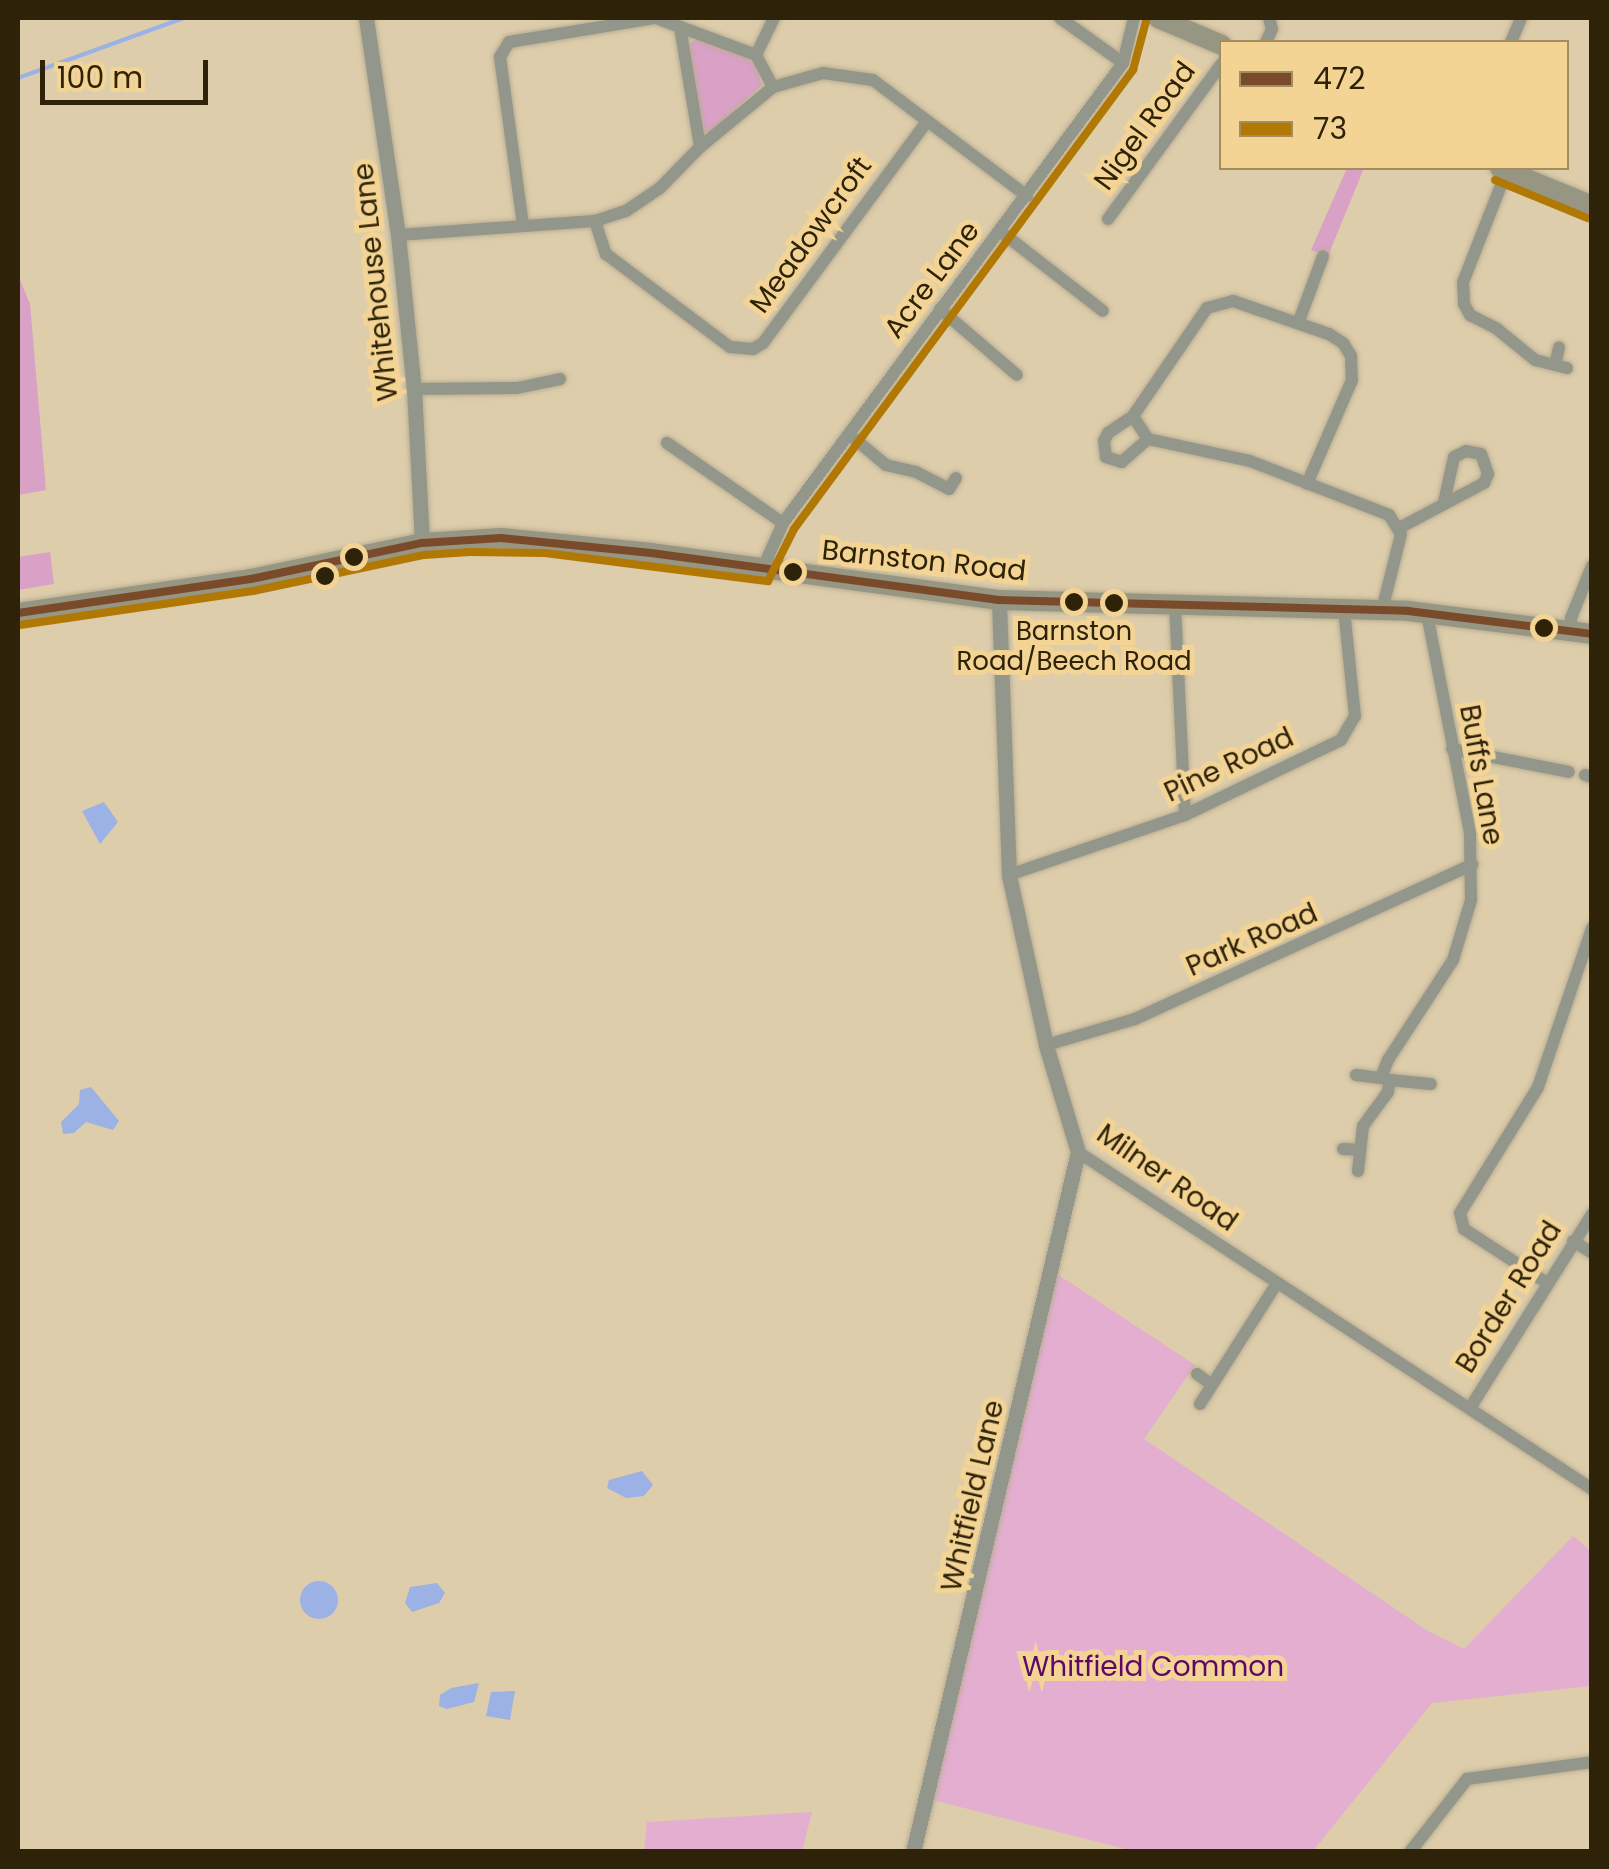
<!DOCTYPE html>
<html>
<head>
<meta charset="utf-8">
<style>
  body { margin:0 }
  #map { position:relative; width:1609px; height:1869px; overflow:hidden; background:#ddcdab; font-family:Poppins,sans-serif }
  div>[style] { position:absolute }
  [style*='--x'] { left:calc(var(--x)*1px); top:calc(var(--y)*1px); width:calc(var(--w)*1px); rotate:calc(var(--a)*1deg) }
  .green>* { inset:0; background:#e3aed0 }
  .forest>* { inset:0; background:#d9a1c6 }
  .water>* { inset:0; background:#9cb2e4 }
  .round { border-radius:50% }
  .stream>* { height:4px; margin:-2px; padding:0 2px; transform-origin:2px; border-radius:2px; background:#9cb2e4 }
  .roads { filter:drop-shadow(0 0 2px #b9ad92) drop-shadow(0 0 2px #b9ad92) }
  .minor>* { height:12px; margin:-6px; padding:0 6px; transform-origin:6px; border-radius:6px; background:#93978b }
  .tertiary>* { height:15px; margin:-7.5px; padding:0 7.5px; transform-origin:7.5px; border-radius:7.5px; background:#93978b }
  .primary>* { height:20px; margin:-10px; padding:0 10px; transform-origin:10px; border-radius:10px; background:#969683 }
  .bus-1>* { height:8px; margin:-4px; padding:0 4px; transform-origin:4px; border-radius:4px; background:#7a4b2a }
  .bus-2>* { height:8px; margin:-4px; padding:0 4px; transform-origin:4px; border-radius:4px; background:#b17803 }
  .dots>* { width:28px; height:28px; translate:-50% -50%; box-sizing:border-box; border:5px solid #f3d495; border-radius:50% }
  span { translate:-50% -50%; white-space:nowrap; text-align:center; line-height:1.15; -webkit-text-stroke:10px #f3d495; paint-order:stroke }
  .bus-label { font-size:26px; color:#2e2208 }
  .street-label { font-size:28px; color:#2e2208 }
  .park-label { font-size:28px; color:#5d0865 }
  .frame { position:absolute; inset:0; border:20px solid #2e2208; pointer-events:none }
  .legend { position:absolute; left:1219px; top:40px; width:350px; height:130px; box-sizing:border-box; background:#f3d495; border:2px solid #a48d5d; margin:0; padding:12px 18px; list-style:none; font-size:30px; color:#2e2208 }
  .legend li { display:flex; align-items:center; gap:20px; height:50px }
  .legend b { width:50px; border:2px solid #a48d5d }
  .scale { position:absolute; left:40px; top:60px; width:168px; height:45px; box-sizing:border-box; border:5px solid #2e2208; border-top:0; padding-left:12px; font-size:30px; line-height:35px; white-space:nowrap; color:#2e2208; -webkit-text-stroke:8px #f3d495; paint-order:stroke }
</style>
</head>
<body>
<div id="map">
  <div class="green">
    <i style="clip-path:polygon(1057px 1274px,1195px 1365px,1144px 1439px,1428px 1631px,1464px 1649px,1573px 1536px,1591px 1551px,1591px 1686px,1432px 1703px,1313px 1851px,1133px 1851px,933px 1800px)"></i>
    <i style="clip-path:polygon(812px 1812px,802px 1851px,644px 1851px,647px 1822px)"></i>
  </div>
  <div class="forest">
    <i style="clip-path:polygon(698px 38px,747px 58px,755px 64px,762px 85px,710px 132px,703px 132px,686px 46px)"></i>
    <i style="clip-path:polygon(1347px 168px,1364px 168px,1328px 256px,1311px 250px)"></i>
    <i style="clip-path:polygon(18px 275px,30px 304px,46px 490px,18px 495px)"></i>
    <i style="clip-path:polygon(50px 552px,54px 584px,18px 590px,18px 557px)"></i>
  </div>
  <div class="water">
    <i style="clip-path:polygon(104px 802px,118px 822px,100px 844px,82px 811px)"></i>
    <i style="clip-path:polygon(91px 1087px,119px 1121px,113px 1130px,86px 1122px,74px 1133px,63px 1134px,61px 1122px,79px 1104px,80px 1090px)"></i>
    <i style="clip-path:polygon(642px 1471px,653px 1485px,644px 1496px,626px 1498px,607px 1488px,609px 1480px)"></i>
    <i class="round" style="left:300px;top:1581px;width:38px;height:38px"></i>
    <i style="clip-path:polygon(437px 1583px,445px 1593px,439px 1603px,412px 1612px,405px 1603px,410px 1587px)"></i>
    <i style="clip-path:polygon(479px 1683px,474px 1702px,447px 1709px,439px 1706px,440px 1695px,451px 1688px)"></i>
    <i style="clip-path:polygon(515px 1691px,510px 1720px,486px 1716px,491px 1692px)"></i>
  </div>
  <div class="stream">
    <i style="--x:18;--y:78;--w:177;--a:-19.9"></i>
  </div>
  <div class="roads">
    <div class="minor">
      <i style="--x:1060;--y:18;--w:77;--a:35.5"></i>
      <i style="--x:680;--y:27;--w:122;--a:80.5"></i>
      <i style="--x:1266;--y:42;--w:14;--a:-65"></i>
      <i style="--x:1272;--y:29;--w:11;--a:-105"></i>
      <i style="--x:1511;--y:42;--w:26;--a:-67"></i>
      <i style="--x:773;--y:87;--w:36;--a:-118"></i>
      <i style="--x:756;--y:55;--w:41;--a:-64.1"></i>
      <i style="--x:1507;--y:170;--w:120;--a:111.4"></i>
      <i style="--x:1463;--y:282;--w:22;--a:87"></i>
      <i style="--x:1464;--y:304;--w:13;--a:61"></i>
      <i style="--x:1470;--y:315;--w:30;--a:27"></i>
      <i style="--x:1497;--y:329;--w:49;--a:39.2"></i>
      <i style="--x:1535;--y:360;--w:33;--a:14"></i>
      <i style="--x:1108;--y:219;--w:193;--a:-53.8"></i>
      <i style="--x:595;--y:221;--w:35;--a:72"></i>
      <i style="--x:606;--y:254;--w:155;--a:36.9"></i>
      <i style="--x:730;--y:347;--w:23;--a:5"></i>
      <i style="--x:753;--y:349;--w:12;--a:-31"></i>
      <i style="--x:763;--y:343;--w:276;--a:-53.5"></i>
      <i style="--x:523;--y:225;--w:170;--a:-97.8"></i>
      <i style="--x:500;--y:57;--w:17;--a:-59"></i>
      <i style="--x:509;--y:42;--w:149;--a:-9.3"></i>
      <i style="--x:656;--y:18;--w:107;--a:20.3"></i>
      <i style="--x:1000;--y:231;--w:130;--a:37.8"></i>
      <i style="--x:398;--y:235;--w:197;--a:-4.1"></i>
      <i style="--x:595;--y:221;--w:33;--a:-18"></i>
      <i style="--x:626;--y:211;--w:41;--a:-34.1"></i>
      <i style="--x:660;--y:188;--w:57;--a:-45.7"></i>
      <i style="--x:700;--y:147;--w:94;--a:-39.4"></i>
      <i style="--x:773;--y:87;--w:52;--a:-15.6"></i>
      <i style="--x:823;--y:73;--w:50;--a:8"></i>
      <i style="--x:873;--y:80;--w:193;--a:37"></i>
      <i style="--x:940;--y:309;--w:101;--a:40.6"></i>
      <i style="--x:1299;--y:321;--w:69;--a:-69.7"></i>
      <i style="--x:1555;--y:365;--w:18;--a:-77"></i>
      <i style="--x:414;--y:389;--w:103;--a:-0.6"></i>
      <i style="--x:517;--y:388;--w:44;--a:-11.8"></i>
      <i style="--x:1133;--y:416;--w:27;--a:57"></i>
      <i style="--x:1148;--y:439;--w:104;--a:12.2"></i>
      <i style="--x:1250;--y:461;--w:149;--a:21.2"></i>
      <i style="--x:1389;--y:515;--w:22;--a:58"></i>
      <i style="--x:1401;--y:534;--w:78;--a:104"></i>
      <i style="--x:850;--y:435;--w:47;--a:39.8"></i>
      <i style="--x:886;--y:465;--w:31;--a:13"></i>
      <i style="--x:916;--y:472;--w:37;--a:27"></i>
      <i style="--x:949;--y:489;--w:13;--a:-58"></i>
      <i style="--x:1148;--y:439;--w:35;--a:139"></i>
      <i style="--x:1122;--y:462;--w:17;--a:-163"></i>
      <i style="--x:1106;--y:457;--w:16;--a:-97"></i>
      <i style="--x:1104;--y:441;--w:9;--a:-63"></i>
      <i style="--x:1108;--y:433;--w:30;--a:-34"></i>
      <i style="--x:1133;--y:416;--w:131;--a:-55.6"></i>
      <i style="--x:1207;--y:308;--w:27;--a:-15"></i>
      <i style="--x:1233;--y:301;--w:102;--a:19"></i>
      <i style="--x:1329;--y:334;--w:17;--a:33"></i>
      <i style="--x:1343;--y:343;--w:15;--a:58"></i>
      <i style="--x:1351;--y:356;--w:24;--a:88"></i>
      <i style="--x:1352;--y:380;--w:113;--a:113.4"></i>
      <i style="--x:667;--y:443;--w:141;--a:34.6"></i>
      <i style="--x:1401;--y:527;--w:94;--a:-27.9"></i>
      <i style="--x:1484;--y:483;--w:10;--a:-66"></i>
      <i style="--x:1488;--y:474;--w:21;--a:-109"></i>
      <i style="--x:1481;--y:454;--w:15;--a:-169"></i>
      <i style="--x:1466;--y:451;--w:13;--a:153"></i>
      <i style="--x:1454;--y:457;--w:46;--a:102.5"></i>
      <i style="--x:762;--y:570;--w:51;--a:-65.9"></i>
      <i style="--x:783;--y:523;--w:572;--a:-53.53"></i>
      <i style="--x:1123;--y:63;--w:46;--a:-76.3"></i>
      <i style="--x:1175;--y:604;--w:211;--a:87.3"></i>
      <i style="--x:1571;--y:631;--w:13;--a:-90"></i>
      <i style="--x:1571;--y:618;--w:56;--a:-68"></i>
      <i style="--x:1452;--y:749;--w:119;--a:11.1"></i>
      <i style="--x:1585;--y:775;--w:7;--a:16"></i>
      <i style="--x:1009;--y:875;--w:186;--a:-18.8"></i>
      <i style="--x:1185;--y:815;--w:173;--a:-25.7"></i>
      <i style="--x:1341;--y:740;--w:28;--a:-60"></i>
      <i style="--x:1355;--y:716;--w:108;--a:-95.9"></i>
      <i style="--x:1046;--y:1045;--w:93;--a:-16.3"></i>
      <i style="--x:1135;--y:1019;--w:371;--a:-24.6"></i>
      <i style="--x:1356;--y:1075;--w:25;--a:7"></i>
      <i style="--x:1381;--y:1078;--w:19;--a:-69"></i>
      <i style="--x:1388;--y:1060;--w:119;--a:-57"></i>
      <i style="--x:1453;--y:960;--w:63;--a:-73.3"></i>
      <i style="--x:1471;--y:900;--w:67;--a:-90.9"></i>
      <i style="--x:1470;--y:833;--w:224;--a:-101.1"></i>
      <i style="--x:1390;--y:1080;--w:41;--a:5.6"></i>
      <i style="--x:1343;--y:1149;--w:17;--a:3"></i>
      <i style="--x:1078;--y:1152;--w:615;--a:33.25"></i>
      <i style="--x:1358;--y:1171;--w:45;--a:-83.7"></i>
      <i style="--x:1363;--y:1126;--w:42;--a:-53.7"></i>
      <i style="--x:1388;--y:1092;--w:12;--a:-81"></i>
      <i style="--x:1390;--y:1080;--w:9;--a:-167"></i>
      <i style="--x:1573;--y:1241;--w:22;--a:32"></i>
      <i style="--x:1547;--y:1283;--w:99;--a:-147"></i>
      <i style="--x:1464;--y:1229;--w:16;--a:-104"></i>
      <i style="--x:1460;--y:1213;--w:148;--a:-58.2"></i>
      <i style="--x:1538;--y:1087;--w:168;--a:-71.2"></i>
      <i style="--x:1197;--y:1374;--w:17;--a:36"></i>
      <i style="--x:1200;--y:1404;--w:143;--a:-57.5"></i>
      <i style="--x:1470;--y:1408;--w:229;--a:-57.8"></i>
      <i style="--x:1410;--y:1852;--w:93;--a:-52"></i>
      <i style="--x:1467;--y:1779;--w:126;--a:-7.7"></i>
    </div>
    <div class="tertiary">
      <i style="--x:366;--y:18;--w:219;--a:81.6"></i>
      <i style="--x:398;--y:235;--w:155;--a:84.1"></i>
      <i style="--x:414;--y:389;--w:154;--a:87"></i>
      <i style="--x:913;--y:1852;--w:719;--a:-76.74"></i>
      <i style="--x:1078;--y:1152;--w:112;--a:-106.7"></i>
      <i style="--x:1046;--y:1045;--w:174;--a:-102.3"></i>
      <i style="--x:1009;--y:875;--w:275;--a:-92.1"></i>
    </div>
    <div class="primary">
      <i style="--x:1158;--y:18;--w:69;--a:22.9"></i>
      <i style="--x:1500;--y:168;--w:100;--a:22.4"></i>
      <i style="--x:18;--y:613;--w:235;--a:-8.3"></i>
      <i style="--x:251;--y:579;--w:175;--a:-11.9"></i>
      <i style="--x:422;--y:543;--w:79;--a:-3.6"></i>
      <i style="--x:501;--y:538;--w:151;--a:5.7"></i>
      <i style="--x:651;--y:553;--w:351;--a:7.7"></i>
      <i style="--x:999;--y:600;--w:409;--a:1.5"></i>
      <i style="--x:1408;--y:611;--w:185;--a:7.1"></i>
    </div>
  </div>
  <div class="bus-1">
    <i style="--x:18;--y:613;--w:235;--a:-8.3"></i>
    <i style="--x:251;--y:579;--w:175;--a:-11.9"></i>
    <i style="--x:422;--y:543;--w:79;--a:-3.6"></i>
    <i style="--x:501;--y:538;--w:151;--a:5.7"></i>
    <i style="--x:651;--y:553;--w:351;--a:7.7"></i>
    <i style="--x:999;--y:600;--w:409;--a:1.5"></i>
    <i style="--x:1408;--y:611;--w:185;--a:7.1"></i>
  </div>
  <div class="bus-2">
    <i style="--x:1495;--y:180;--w:100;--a:22.4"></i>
    <i style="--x:20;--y:625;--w:235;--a:-8.3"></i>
    <i style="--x:253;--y:591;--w:175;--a:-11.9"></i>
    <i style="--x:424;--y:555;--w:46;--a:-3.7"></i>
    <i style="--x:470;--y:552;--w:75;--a:0.8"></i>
    <i style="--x:545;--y:553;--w:225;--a:7.2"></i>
    <i style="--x:768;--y:581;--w:58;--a:-63.4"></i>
    <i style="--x:794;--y:529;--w:571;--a:-53.55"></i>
    <i style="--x:1133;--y:70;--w:51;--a:-75.1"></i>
  </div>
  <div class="dots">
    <i style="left:354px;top:557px;background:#2e2208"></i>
    <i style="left:793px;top:572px;background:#2e2208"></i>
    <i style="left:325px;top:576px;background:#2e2208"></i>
    <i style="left:1074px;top:602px;background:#2e2208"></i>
    <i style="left:1114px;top:603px;background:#2e2208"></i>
    <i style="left:1544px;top:628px;background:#2e2208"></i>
  </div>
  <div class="bus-label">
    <span style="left:1074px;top:647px">Barnston<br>Road/Beech Road</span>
  </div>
  <div class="street-label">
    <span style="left:1145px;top:126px;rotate:-54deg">Nigel Road</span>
    <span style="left:811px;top:235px;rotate:-54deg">Meadowcroft</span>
    <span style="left:932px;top:280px;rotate:-53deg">Acre Lane</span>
    <span style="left:376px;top:282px;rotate:-96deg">Whitehouse Lane</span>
    <span style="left:924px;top:561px;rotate:6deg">Barnston Road</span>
    <span style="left:1229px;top:765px;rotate:-25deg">Pine Road</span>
    <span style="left:1481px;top:775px;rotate:80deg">Buffs Lane</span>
    <span style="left:1252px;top:940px;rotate:-24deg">Park Road</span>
    <span style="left:1167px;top:1178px;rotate:35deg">Milner Road</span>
    <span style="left:1509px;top:1297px;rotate:-58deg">Border Road</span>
    <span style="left:973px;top:1496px;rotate:-77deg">Whitfield Lane</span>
  </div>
  <div class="park-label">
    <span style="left:1153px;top:1667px">Whitfield Common</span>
  </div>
  <div class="frame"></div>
  <ul class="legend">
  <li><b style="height:12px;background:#7a4b2a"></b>472</li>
  <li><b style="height:12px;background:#b17803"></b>73</li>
  </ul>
  <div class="scale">100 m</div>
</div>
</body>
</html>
